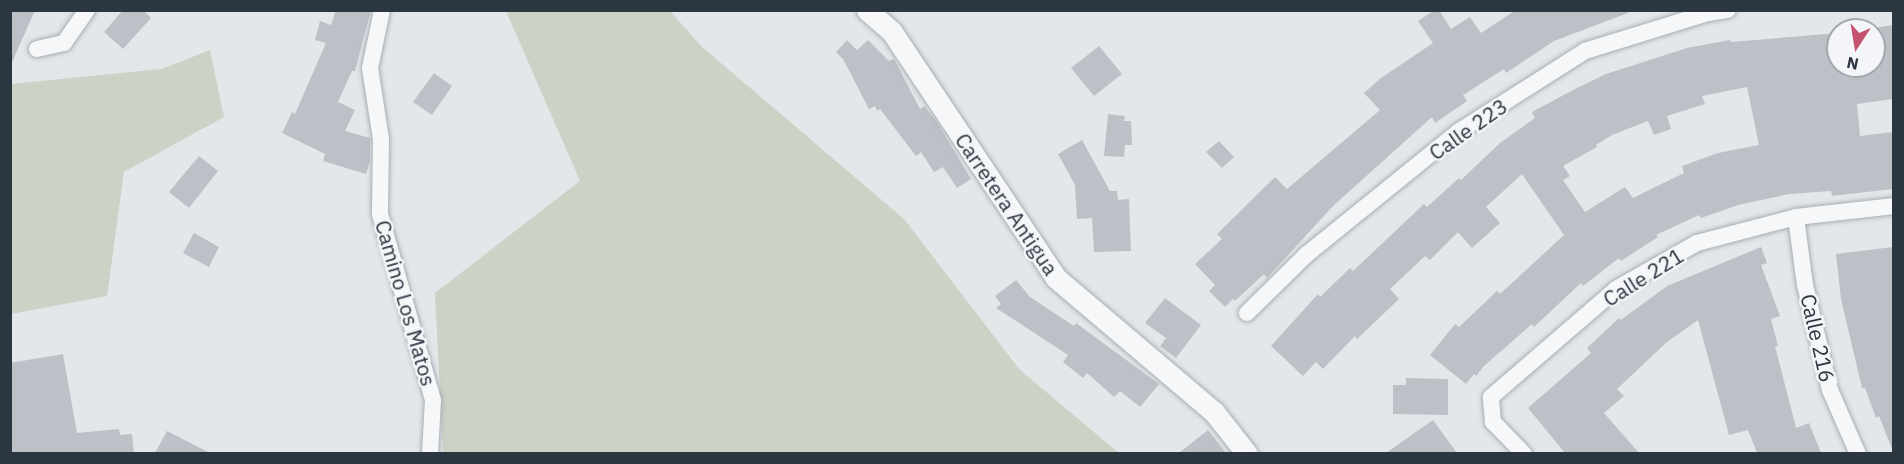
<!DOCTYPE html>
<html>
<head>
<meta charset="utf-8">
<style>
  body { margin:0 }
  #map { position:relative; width:1904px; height:464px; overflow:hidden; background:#e3e7ea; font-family:"IBM Plex Sans",sans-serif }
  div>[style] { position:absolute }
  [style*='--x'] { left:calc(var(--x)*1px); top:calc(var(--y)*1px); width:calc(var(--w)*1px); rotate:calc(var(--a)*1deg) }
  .green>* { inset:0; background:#cad3c5 }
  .building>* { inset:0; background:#bbc1c7 }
  .roads { filter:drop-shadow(0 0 2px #a8aeb4) drop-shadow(0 0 2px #a8aeb4) }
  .minor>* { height:16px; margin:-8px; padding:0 8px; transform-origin:8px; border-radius:8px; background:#f6f7f9 }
  .tertiary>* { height:21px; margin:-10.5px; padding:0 10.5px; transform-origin:10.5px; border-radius:10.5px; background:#f6f7f9 }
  span { translate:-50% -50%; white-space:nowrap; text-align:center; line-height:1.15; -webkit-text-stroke:5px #f3f5f8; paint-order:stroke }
  .street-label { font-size:21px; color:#2c3641 }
  .frame { position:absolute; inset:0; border:12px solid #2c3641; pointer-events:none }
  .north { position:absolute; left:1826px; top:18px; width:60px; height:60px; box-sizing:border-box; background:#f3f5f8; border:2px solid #a3a9af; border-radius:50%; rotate:192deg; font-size:16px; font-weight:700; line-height:24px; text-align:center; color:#2c3641 }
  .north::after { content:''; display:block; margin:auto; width:21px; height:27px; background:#c65272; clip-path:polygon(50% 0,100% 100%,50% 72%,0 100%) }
</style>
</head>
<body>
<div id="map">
  <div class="green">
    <i style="clip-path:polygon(506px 11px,670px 11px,702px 47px,904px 219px,1020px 370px,1119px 453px,443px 453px,435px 293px,580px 181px)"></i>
    <i style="clip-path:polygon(210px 50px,224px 117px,124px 172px,107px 296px,11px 314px,11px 84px,162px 69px)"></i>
  </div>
  <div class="building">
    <i style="clip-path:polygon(10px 10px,35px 10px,10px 67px)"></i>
    <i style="clip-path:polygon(123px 10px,143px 10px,151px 18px,123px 49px,104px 32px)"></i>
    <i style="clip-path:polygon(336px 10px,371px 10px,355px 71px,352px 71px,338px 102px,355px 110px,345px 131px,370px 138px,370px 161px,366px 174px,323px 161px,325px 154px,282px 133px,292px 112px,295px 114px,326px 43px,315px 40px,320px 21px,331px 25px)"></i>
    <i style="clip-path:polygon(1435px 10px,1439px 10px,1451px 29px,1470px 17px,1481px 33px,1516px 10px,1627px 10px,1628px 13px,1554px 41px,1506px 73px,1504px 69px,1463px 95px,1467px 101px,1435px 123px,1432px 117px,1333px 206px,1267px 278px,1264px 274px,1235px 301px,1233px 299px,1225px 307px,1209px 291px,1215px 285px,1195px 264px,1222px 239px,1217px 234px,1275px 177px,1287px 189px,1380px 110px,1364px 93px,1381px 78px,1433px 43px,1418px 21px)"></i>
    <i style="clip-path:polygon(evenodd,1893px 25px,1893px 99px,1857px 104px,1860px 136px,1893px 132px,1893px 189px,1832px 196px,1831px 191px,1789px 194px,1738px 205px,1701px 218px,1699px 215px,1656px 235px,1658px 237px,1621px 261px,1619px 258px,1583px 286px,1581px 283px,1534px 327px,1532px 324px,1484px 366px,1476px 376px,1474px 374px,1466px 384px,1430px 355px,1455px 324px,1459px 327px,1497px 291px,1500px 294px,1564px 235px,1522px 174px,1486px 207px,1500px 223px,1472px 248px,1458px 232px,1430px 260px,1425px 256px,1390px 289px,1399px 299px,1357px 339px,1355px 336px,1323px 369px,1316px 362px,1303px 376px,1271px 346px,1318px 294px,1320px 297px,1350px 268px,1353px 271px,1424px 204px,1427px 207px,1459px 178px,1461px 180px,1500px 143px,1535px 118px,1532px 112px,1573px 90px,1606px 74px,1687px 48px,1730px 40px,1731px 42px,1838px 33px,1838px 66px,1874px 66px,1874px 28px,1893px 25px,1747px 87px,1759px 145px,1718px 153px,1682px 166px,1684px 173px,1633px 198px,1625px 187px,1585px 212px,1563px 180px,1570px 176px,1563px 166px,1597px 147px,1596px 145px,1612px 135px,1648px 121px,1654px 135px,1671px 129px,1667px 116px,1705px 104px,1702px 96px,1747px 87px)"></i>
    <i style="clip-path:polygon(847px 40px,857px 50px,868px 40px,889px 61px,894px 59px,920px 109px,924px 106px,937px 122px,971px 179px,957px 188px,943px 167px,934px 172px,921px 152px,916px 156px,880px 109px,877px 111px,875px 106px,869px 109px,843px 59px,836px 52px)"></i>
    <i style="clip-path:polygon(1099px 46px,1122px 74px,1094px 96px,1071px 68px)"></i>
    <i style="clip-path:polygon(434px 73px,452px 86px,432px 115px,413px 102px)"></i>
    <i style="clip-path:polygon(1108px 114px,1125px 116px,1124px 121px,1131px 121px,1132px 145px,1125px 145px,1124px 157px,1104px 156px)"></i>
    <i style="clip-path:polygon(1082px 140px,1110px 191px,1117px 191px,1118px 200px,1129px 199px,1131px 251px,1094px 252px,1092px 218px,1077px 219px,1075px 185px,1058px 154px)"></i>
    <i style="clip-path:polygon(1219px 141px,1234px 157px,1222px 168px,1206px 152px)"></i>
    <i style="clip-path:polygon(199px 156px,218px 171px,189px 208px,169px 192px)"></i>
    <i style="clip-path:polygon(194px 233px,219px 247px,209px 267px,183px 253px)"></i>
    <i style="clip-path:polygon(1761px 247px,1767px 263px,1761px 265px,1780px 316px,1771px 319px,1778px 346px,1775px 346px,1796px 428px,1809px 423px,1821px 453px,1757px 453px,1748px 430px,1729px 435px,1698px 320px,1667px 342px,1617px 389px,1624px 396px,1604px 413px,1639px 453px,1565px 453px,1528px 408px,1591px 353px,1587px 348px,1619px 318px,1621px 320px,1667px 286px)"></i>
    <i style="clip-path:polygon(1893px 247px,1893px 449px,1892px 449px,1879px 416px,1876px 418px,1865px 388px,1862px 388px,1841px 299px,1836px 254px)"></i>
    <i style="clip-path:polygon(1016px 280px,1030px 297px,1074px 326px,1076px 323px,1159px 384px,1140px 407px,1120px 391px,1114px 397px,1087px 373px,1083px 378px,1063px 362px,1068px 355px,996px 308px,1001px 304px,995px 296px)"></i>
    <i style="clip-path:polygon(1165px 298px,1201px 325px,1176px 358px,1160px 346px,1166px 338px,1145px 323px)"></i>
    <i style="clip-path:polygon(63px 354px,77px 433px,119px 429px,120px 435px,132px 434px,134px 453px,12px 453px,10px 363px)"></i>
    <i style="clip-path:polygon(1406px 378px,1448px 379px,1448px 415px,1393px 414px,1393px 385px,1406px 385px)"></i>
    <i style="clip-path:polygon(1433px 420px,1457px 453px,1386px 453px)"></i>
    <i style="clip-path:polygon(1208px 430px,1226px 453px,1179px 453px)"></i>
    <i style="clip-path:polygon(167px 431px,210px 453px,155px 453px)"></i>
  </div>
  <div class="roads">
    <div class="minor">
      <i style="--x:382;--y:10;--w:59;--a:101.7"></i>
      <i style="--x:370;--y:68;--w:72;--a:81.2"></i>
      <i style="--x:381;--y:139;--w:75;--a:90.8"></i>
      <i style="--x:380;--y:214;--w:193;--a:74.1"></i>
      <i style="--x:433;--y:400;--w:54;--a:93.2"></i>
      <i style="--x:37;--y:49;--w:28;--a:-13"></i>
      <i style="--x:64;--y:43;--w:40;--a:-55.1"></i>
      <i style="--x:1796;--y:217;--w:69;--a:82.5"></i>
      <i style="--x:1805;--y:285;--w:108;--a:76.6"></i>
      <i style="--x:1830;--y:390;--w:70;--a:66.4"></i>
      <i style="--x:1247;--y:313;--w:83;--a:-44.5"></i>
      <i style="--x:1306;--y:255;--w:196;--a:-39"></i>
      <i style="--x:1458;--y:132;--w:151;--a:-32.5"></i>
      <i style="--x:1585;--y:51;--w:129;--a:-17.2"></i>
      <i style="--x:1708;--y:13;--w:20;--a:-9"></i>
      <i style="--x:1524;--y:454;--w:45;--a:-134.1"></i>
      <i style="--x:1493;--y:422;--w:25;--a:-95"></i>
      <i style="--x:1491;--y:397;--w:165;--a:-40.8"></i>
      <i style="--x:1616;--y:289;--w:93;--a:-29.6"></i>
      <i style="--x:1697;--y:243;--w:102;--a:-14.7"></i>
      <i style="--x:1796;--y:217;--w:99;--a:-6.4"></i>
    </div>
    <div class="tertiary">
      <i style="--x:867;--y:10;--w:33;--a:41"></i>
      <i style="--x:892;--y:32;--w:296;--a:56.3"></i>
      <i style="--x:1056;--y:278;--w:207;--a:40.3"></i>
      <i style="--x:1214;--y:412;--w:53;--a:51.8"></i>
    </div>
  </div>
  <div class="street-label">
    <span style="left:1468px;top:129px;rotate:-35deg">Calle 223</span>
    <span style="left:1007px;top:204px;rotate:56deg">Carretera Antigua</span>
    <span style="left:1643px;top:277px;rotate:-32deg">Calle 221</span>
    <span style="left:406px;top:303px;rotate:74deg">Camino Los Matos</span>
    <span style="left:1818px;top:338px;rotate:77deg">Calle 216</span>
  </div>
  <div class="frame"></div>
  <div class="north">N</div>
</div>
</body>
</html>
